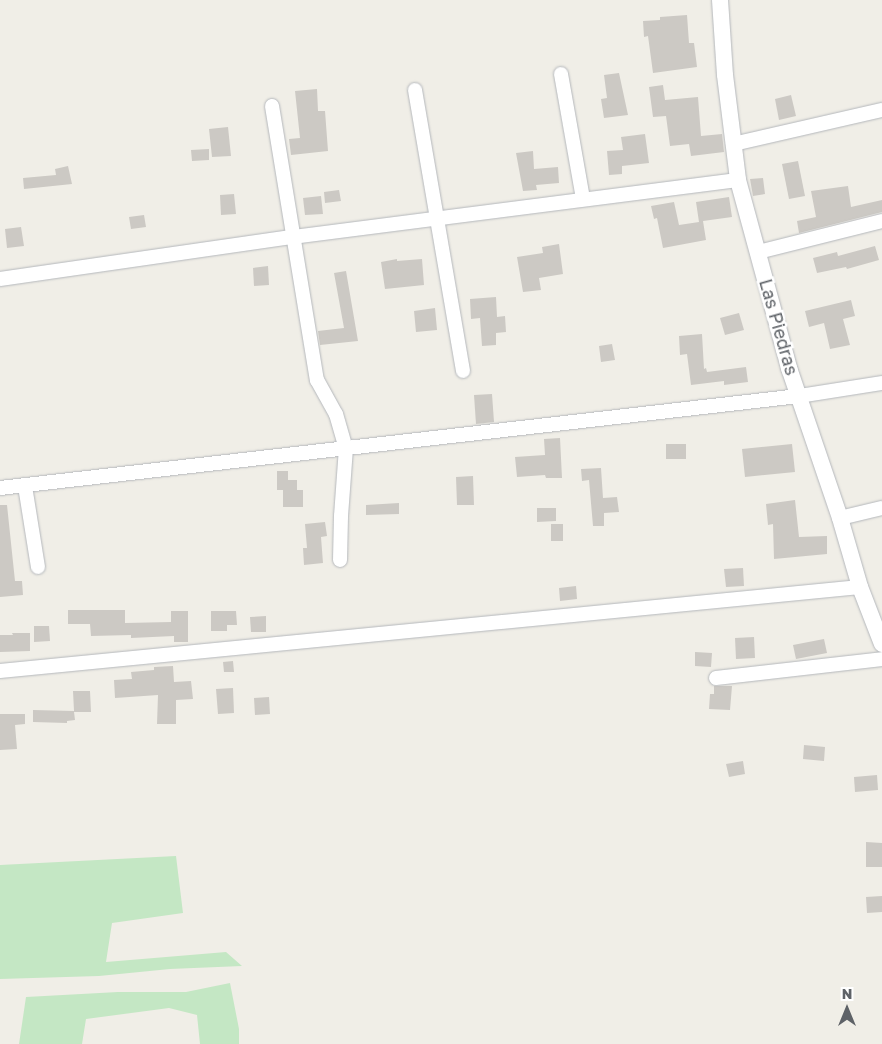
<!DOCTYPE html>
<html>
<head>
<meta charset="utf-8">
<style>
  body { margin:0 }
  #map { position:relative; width:882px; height:1044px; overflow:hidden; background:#f0eee7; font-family:"Golos Text",sans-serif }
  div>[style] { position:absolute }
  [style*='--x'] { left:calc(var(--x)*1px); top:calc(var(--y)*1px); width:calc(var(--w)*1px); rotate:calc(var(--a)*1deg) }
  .green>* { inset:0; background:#c4e7c4 }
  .building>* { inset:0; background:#ccc9c4 }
  .roads { filter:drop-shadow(0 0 1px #b4b7bb) drop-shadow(0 0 1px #b4b7bb) }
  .minor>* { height:14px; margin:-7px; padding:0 7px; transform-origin:7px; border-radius:7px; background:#fff }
  .tertiary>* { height:16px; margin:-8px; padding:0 8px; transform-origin:8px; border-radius:8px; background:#fff }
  span { translate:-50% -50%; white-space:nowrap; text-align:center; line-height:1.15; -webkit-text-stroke:5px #fff; paint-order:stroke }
  .street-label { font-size:18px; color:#5e6267 }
  .north { position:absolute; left:822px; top:984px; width:50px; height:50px; -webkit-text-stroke:4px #fff; paint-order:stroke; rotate:0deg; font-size:14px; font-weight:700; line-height:20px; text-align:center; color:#5e6267 }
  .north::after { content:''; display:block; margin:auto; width:18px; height:22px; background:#5e6267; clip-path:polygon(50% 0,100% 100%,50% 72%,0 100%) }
</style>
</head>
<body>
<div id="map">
  <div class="green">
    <i style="clip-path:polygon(176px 856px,183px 913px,112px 923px,106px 962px,226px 952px,242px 966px,170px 969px,99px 976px,0 979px,0 865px)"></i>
    <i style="clip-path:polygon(230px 983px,239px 1029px,239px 1044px,200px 1044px,197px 1015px,169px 1008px,86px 1019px,82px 1044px,19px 1044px,26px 997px,118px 992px,186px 992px)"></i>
  </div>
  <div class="building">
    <i style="clip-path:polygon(687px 15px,689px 43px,694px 43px,697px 67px,653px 73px,648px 36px,644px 37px,643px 21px,660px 20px,660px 17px)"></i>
    <i style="clip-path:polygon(619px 73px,628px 115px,604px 118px,601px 99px,607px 98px,604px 75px)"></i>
    <i style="clip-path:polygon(663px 85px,665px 100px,698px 97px,701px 136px,722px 134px,724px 152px,691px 156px,689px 144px,670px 146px,666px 116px,653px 117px,649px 87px)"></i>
    <i style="clip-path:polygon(317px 89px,318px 111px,325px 111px,328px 151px,291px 155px,289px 139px,300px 138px,295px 91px)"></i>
    <i style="clip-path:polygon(791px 95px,796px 116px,779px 120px,775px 99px)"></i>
    <i style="clip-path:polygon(228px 127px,231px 156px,212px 157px,209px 129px)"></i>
    <i style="clip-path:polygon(645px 134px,649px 163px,622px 166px,622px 174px,609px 175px,607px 151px,623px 150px,621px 137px)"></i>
    <i style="clip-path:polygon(209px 149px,209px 160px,192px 161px,191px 150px)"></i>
    <i style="clip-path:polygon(533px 151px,534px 169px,558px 167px,559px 183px,536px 185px,537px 190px,523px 191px,516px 153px)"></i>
    <i style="clip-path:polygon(798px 161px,805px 196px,789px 199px,782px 164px)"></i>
    <i style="clip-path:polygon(68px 166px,72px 184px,24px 189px,23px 178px,56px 175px,55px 169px)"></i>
    <i style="clip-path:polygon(763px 178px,765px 194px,753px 196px,750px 179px)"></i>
    <i style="clip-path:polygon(848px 186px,851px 207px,882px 200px,882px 212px,799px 233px,797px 221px,816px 217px,811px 191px)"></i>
    <i style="clip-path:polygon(339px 190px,341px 201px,325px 203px,324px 192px)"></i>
    <i style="clip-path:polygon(234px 194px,236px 214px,221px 215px,220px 195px)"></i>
    <i style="clip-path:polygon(321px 196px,323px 214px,305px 215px,303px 198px)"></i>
    <i style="clip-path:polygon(729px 197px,732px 217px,703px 221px,706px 240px,663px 248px,657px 218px,654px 219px,651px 206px,674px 202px,679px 225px,699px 222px,696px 202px)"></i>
    <i style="clip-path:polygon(144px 215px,146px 227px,131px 229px,129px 217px)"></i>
    <i style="clip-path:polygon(21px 227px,24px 246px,7px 248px,5px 229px)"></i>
    <i style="clip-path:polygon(559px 244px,563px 274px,539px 278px,541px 290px,523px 292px,517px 257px,543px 253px,542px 247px)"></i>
    <i style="clip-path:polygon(875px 246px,879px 260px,847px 269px,846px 267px,817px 273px,813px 258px,837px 252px,838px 256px)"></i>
    <i style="clip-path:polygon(397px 259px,397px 261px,422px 259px,424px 285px,385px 289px,381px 262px)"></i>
    <i style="clip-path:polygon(268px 266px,269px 285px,254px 286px,253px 268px)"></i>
    <i style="clip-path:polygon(346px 271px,358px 341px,320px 345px,318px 331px,344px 328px,334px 273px)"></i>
    <i style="clip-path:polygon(496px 297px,497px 317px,505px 316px,506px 332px,496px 333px,496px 345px,482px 346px,480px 318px,471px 319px,470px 299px)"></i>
    <i style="clip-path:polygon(851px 300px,855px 316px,843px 319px,850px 345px,830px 349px,824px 323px,809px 327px,805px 311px)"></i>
    <i style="clip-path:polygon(435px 308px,437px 330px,416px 332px,414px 311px)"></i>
    <i style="clip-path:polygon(739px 313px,744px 330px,725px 335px,720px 318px)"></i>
    <i style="clip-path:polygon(702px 334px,704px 369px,706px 368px,707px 372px,746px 367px,748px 382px,724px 385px,724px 381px,691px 385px,687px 354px,680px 355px,679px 336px)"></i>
    <i style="clip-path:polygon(612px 344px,615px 360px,601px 362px,599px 346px)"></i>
    <i style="clip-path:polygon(492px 394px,494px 422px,476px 424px,474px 395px)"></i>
    <i style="clip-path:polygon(560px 438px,562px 478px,546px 478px,545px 475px,517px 477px,515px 457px,545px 455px,544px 439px)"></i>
    <i style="clip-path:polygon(666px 444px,686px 444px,686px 459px,666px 459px)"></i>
    <i style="clip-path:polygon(792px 444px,795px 472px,745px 477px,742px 449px)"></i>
    <i style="clip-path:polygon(601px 468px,603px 498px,617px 497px,619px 512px,604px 513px,604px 526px,593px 526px,589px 480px,582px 481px,581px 469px)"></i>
    <i style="clip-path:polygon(277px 471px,288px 471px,288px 480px,297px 480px,297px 490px,303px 490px,303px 507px,283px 507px,283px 490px,277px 490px)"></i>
    <i style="clip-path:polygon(473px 476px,474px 505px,457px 505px,456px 477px)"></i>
    <i style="clip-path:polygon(795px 500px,799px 537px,827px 536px,827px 554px,774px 559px,773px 524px,768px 525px,766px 504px)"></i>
    <i style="clip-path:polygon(399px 503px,399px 514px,366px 515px,366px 505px)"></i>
    <i style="clip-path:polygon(0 505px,7px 505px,15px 581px,22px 581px,23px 595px,0 597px)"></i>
    <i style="clip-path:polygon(537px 508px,556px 508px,556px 521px,537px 522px)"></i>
    <i style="clip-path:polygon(325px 522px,327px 536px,321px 537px,323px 563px,304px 565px,303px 548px,307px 548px,305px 524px)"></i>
    <i style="clip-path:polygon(551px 524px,563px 524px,563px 541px,551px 541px)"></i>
    <i style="clip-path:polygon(743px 568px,744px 586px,726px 587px,724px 569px)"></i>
    <i style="clip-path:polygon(576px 586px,577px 599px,560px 601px,559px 588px)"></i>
    <i style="clip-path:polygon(68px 610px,125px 610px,125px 623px,171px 622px,171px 611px,188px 611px,188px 642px,174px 642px,174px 636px,131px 638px,131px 635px,91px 636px,90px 624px,68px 624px)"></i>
    <i style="clip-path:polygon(211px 611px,236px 611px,237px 625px,227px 625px,227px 631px,211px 631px)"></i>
    <i style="clip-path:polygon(266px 616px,266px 632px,251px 632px,250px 617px)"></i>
    <i style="clip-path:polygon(34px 626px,49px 626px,50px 641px,34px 642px)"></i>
    <i style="clip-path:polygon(12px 633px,30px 633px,30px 651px,0 652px,0 635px,13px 635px)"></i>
    <i style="clip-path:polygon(754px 637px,755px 658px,736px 659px,735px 638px)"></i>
    <i style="clip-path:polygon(824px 639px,827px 653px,796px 659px,793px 645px)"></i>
    <i style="clip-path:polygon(695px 652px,712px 653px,711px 667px,695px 666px)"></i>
    <i style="clip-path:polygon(233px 661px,234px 672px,224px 672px,223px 662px)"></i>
    <i style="clip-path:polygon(173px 666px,174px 682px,191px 681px,193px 699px,176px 700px,176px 724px,157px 724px,158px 695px,115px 698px,114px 680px,132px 679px,131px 672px,154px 670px,154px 667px)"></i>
    <i style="clip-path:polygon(714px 686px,732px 686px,730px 710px,709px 709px,710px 694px,714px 694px)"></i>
    <i style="clip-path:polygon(233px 688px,234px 713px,218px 714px,216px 689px)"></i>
    <i style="clip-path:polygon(73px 691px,90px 691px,91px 712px,74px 712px,75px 720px,67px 721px,67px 723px,33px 722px,33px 710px,74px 711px)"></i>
    <i style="clip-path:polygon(269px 697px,270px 714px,255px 715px,254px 698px)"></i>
    <i style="clip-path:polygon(0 714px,25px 714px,25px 724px,15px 725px,17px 749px,0 750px)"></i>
    <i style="clip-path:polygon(804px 745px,825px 747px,824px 761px,803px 759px)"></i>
    <i style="clip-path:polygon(743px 761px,745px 774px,729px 777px,726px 764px)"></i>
    <i style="clip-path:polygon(877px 775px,878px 790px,855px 792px,854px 777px)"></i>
    <i style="clip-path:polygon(866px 842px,882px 843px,882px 867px,866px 867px)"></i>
    <i style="clip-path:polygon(882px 896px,882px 912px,867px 913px,866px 897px)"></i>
  </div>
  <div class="roads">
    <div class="minor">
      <i style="--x:561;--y:74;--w:127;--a:80"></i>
      <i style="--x:415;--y:90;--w:285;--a:80.3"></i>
      <i style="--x:272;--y:106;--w:278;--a:80.7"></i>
      <i style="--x:317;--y:380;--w:39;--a:61"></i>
      <i style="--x:336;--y:414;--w:35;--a:74"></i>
      <i style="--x:346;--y:448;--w:68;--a:94.2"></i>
      <i style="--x:341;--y:516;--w:44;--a:91.3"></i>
      <i style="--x:733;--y:144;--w:153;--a:-12.9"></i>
      <i style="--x:758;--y:252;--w:128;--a:-14"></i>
      <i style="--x:0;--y:279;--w:296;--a:-8.2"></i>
      <i style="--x:293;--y:237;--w:449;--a:-7.3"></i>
      <i style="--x:25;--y:486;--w:82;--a:80.9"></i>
      <i style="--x:0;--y:488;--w:804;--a:-6.57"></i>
      <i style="--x:799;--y:396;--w:84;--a:-8.9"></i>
      <i style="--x:840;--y:518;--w:43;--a:-13.4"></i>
      <i style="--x:0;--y:671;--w:864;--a:-5.58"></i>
      <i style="--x:716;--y:678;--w:167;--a:-6.5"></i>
    </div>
    <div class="tertiary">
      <i style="--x:720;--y:0;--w:75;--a:86.2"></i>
      <i style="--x:725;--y:75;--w:106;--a:82.9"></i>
      <i style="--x:738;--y:180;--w:195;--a:74.8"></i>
      <i style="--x:789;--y:368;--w:158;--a:71.2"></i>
      <i style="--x:840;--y:518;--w:72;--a:73.8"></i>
      <i style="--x:860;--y:587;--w:61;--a:68.9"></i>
    </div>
  </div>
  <div class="street-label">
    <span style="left:779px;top:327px;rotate:74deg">Las Piedras</span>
  </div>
  <div class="north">N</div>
</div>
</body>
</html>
